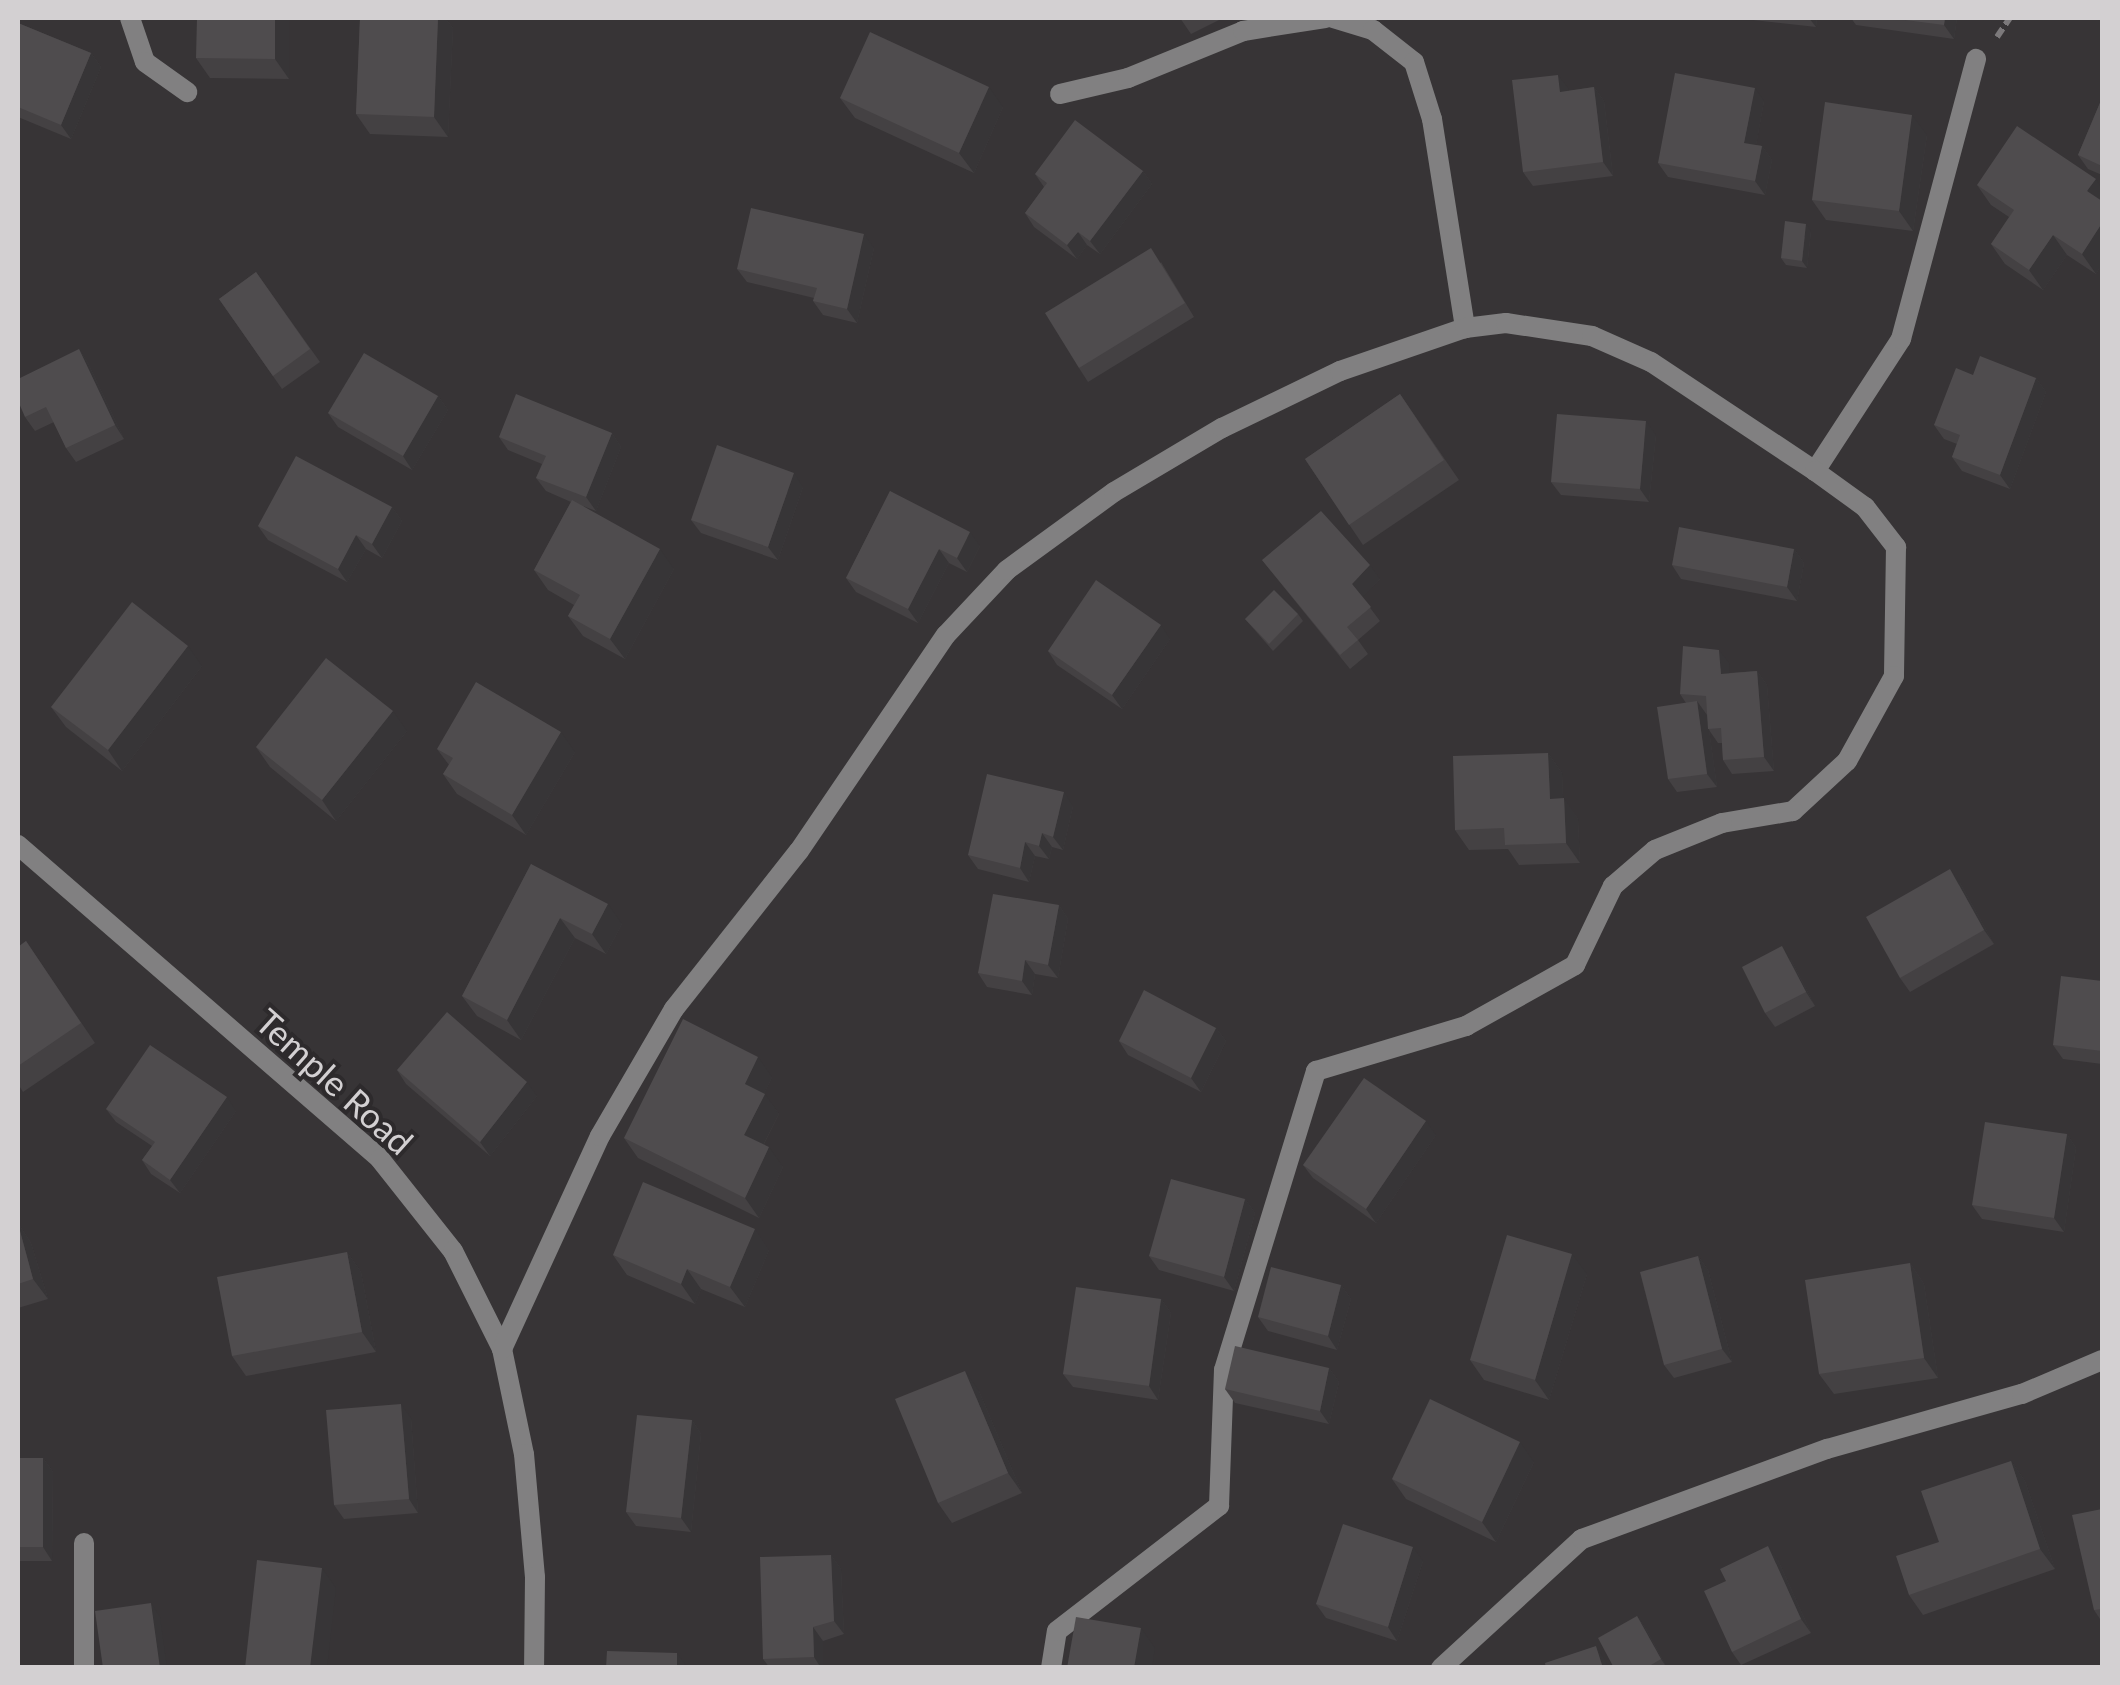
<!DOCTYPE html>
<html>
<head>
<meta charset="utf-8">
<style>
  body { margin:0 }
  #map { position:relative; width:2120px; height:1685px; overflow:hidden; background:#373436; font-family:Lato,sans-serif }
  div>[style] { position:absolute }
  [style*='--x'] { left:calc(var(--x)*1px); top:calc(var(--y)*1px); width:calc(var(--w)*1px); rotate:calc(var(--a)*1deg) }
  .path>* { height:6px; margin-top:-3px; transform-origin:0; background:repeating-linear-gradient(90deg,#7c797b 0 10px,transparent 0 15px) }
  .service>* { height:20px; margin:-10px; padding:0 10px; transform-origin:10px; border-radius:10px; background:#818081 }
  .minor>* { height:20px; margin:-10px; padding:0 10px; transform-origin:10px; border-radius:10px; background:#818081 }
  .wall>* { inset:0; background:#444143 }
  .shaded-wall>* { inset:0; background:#373537 }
  .building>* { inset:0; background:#4f4c4e }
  span { translate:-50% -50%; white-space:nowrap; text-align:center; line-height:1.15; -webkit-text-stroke:8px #2d2a2c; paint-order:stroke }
  .street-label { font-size:35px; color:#d3d0d2 }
  .frame { position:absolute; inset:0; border:20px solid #d3d0d2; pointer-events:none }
</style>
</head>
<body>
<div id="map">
  <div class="path">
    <i style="--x:1997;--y:37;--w:23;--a:-56"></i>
  </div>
  <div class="service">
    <i style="--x:130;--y:18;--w:46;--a:71.2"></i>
    <i style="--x:145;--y:62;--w:52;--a:35.5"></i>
    <i style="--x:84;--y:1543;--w:125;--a:90"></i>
    <i style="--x:1051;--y:1668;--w:37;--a:-81"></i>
    <i style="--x:1057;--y:1631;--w:205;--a:-37.7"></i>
    <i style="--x:1219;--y:1506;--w:136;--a:-87.9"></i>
    <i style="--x:1224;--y:1370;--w:313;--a:-72.9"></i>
    <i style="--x:1316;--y:1071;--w:157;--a:-16.7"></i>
    <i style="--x:1466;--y:1026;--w:125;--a:-29.2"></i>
    <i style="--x:1575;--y:965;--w:88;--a:-64.3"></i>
    <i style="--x:1613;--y:886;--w:55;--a:-40.6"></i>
  </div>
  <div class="minor">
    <i style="--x:1333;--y:18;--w:42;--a:16.7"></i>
    <i style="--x:1373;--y:30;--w:52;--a:38"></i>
    <i style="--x:1414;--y:62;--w:60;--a:72.5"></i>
    <i style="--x:1432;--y:119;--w:212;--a:81"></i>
    <i style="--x:1060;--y:94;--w:70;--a:-13.2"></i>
    <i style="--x:1128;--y:78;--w:124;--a:-22.2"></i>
    <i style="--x:1243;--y:31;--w:83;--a:-9"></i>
    <i style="--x:1815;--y:471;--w:158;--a:-56.9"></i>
    <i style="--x:1901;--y:339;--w:290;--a:-75"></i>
    <i style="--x:18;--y:845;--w:479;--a:40.9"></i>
    <i style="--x:380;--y:1159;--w:117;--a:51.6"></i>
    <i style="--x:453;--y:1251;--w:110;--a:63.4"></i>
    <i style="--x:502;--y:1349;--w:107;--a:78.2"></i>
    <i style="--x:524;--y:1454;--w:123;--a:84.9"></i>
    <i style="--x:535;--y:1577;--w:91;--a:90.6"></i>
    <i style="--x:502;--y:1349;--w:234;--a:-65.3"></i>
    <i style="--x:600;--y:1136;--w:147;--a:-59.8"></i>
    <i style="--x:674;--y:1009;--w:201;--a:-51.7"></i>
    <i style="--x:799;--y:851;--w:261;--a:-55.8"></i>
    <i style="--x:946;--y:635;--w:89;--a:-46.8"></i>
    <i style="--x:1007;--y:570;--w:132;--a:-36.1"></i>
    <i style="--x:1114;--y:492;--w:126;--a:-30.7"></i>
    <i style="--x:1222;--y:428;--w:131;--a:-25.8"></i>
    <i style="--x:1340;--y:371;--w:132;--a:-19"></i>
    <i style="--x:1465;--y:328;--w:41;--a:-7"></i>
    <i style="--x:1506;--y:323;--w:87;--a:8.6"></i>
    <i style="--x:1592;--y:336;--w:64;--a:23.8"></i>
    <i style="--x:1651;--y:362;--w:197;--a:33.6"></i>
    <i style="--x:1815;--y:471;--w:62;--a:35.8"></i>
    <i style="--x:1865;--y:507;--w:51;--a:52.2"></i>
    <i style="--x:1896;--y:547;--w:129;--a:90.9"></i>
    <i style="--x:1894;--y:676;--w:97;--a:118.9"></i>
    <i style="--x:1847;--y:761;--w:74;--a:137.2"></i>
    <i style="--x:1793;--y:811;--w:72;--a:170.4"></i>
    <i style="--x:1722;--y:823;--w:72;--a:158.1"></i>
    <i style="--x:1441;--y:1668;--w:191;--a:-42.5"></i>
    <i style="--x:1582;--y:1539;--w:261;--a:-20.2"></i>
    <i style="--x:1827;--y:1449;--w:203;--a:-15.8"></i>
    <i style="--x:2022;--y:1394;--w:87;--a:-23"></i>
  </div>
  <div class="wall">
    <i style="clip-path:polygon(289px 18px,289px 79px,210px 78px,196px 58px)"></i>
    <i style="clip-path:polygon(360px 18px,445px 18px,453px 28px,448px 137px,370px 134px,356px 114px)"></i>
    <i style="clip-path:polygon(1180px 18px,1223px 18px,1191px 34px)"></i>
    <i style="clip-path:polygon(1735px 18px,1817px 18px,1816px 27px)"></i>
    <i style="clip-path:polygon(1851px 18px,1957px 18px,1954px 39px,1856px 25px)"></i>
    <i style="clip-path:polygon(18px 23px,91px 53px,101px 67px,71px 139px,18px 117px)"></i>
    <i style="clip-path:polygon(1594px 87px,1604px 101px,1613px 176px,1533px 186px,1523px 172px,1568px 88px,1568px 91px)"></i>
    <i style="clip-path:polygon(840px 98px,1003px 107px,974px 173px,855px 118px)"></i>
    <i style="clip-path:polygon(2102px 98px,2102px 175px,2088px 169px,2078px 155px)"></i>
    <i style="clip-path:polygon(1764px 101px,1756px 145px,1762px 146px,1772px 160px,1765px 195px,1668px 177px,1658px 163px)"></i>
    <i style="clip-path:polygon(1927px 135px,1913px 231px,1826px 220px,1812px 200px)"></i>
    <i style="clip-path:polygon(1143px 171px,1152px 184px,1100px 254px,1087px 245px,1077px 259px,1034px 227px,1025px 213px,1044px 187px,1035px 174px)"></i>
    <i style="clip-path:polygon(1977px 185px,2102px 189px,2102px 264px,2096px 274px,2067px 255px,2043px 290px,2005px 264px,1991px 244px,2009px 217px,1991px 205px)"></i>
    <i style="clip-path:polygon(1811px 231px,1807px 268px,1786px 265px,1781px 258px)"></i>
    <i style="clip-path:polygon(874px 248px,857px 323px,823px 315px,813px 301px,814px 298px,747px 282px,737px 269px)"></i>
    <i style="clip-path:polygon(1161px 262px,1194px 317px,1088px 382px,1079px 368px)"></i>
    <i style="clip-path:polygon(256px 272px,320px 362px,282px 389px,219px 299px)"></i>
    <i style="clip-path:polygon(79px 349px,88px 363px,124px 439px,76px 462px,66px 448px,54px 422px,35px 431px,25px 417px)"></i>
    <i style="clip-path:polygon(1973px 375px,2036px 378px,2046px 392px,2010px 489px,1962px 471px,1952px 457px,1957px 444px,1944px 439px,1934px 425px)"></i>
    <i style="clip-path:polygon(1400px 394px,1459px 480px,1363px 545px,1305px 459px)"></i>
    <i style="clip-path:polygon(438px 396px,448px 410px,412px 470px,338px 427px,328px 413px)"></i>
    <i style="clip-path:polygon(612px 433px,621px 447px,596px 511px,583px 506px,674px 569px,625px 659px,583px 636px,568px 616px,574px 605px,548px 590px,534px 570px,571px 502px,546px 491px,536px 478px,542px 464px,508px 450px,499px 437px)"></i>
    <i style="clip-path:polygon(1656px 435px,1649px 502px,1561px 495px,1551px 482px)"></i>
    <i style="clip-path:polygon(803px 487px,778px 560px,701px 533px,691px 520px)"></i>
    <i style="clip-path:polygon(890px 491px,980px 546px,967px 572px,949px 563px,918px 623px,856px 592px,846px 578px)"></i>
    <i style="clip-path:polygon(392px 507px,402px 521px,382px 558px,366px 549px,347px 582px,268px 540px,258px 526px)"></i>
    <i style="clip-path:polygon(1794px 549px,1804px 563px,1797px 601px,1681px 579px,1672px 565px)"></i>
    <i style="clip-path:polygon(1262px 560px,1380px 579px,1362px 597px,1380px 621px,1358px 640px,1368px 654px,1350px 669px)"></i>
    <i style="clip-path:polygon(1298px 614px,1303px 621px,1273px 651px,1245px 619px)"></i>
    <i style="clip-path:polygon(1170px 639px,1122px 709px,1057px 665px,1048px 651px)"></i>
    <i style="clip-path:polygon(1729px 663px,1729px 673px,1757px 671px,1767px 685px,1774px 771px,1732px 774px,1723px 760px,1722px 743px,1718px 743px,1709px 730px,1717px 787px,1677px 792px,1668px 779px,1686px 703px,1680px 694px)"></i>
    <i style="clip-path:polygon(202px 666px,122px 771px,66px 727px,51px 707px)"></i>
    <i style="clip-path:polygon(407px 731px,336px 821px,270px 767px,256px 747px)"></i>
    <i style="clip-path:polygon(437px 749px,575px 752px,526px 835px,457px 794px,443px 774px,449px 765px)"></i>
    <i style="clip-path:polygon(1548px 753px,1562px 773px,1563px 798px,1578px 819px,1580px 863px,1519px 865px,1508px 849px,1469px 850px,1455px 830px)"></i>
    <i style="clip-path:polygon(1073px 806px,1063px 850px,1052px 847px,1049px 859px,1035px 856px,1029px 882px,978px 869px,968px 855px)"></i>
    <i style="clip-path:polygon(531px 864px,622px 924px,606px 954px,575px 938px,521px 1040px,477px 1016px,462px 996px)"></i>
    <i style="clip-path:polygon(1960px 883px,1994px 944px,1910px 992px,1900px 978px)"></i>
    <i style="clip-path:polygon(1059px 905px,1068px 919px,1058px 978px,1035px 974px,1032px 995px,987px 987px,978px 973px)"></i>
    <i style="clip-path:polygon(26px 941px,95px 1043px,23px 1092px,18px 1084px,18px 947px)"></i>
    <i style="clip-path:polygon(1791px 960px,1815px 1006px,1775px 1027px,1765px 1013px)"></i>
    <i style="clip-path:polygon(2102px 981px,2102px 1064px,2063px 1059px,2053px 1045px)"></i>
    <i style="clip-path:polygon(1216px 1028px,1226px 1041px,1201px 1092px,1128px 1055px,1119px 1041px)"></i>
    <i style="clip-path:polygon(397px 1070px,537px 1096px,490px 1156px,406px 1084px)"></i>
    <i style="clip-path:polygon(772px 1077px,764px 1094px,779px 1114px,764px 1144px,783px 1167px,759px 1218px,638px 1158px,624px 1138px)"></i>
    <i style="clip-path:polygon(106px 1109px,236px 1111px,180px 1193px,151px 1174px,142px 1160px,152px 1146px,116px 1122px)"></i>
    <i style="clip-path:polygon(2067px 1134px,2076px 1148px,2064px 1232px,1982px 1219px,1972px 1205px)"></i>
    <i style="clip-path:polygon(1436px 1135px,1376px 1223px,1313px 1178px,1303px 1165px)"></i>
    <i style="clip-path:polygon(1245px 1199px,1255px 1213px,1234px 1291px,1159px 1270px,1149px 1256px)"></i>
    <i style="clip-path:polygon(18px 1223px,31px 1243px,48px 1299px,18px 1308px)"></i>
    <i style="clip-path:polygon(769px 1250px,745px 1307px,701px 1289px,695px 1304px,627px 1275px,613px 1255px)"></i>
    <i style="clip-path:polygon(347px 1252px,361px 1272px,376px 1352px,246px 1376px,232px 1356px)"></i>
    <i style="clip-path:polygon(1698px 1256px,1708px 1270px,1732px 1362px,1674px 1378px,1664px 1365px)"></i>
    <i style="clip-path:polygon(1910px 1263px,1924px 1284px,1938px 1378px,1834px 1394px,1819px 1374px)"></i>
    <i style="clip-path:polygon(1587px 1274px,1549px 1400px,1484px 1380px,1470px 1360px)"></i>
    <i style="clip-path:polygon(1341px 1285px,1351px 1299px,1337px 1350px,1268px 1331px,1258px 1317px)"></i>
    <i style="clip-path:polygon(1161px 1299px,1171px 1313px,1158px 1400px,1073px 1387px,1063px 1374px)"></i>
    <i style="clip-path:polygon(1329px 1368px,1339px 1382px,1329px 1424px,1235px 1403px,1225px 1389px)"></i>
    <i style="clip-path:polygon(979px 1391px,1022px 1493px,952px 1523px,938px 1503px)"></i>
    <i style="clip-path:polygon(411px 1418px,418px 1513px,344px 1519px,334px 1505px)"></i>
    <i style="clip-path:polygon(692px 1420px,701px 1434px,691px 1532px,636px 1526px,626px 1512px)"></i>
    <i style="clip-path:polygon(18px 1458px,43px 1458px,53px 1472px,52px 1561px,18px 1561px)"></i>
    <i style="clip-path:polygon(2011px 1461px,2025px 1481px,2055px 1569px,1923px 1615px,1909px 1595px,1939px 1542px)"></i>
    <i style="clip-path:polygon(1534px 1462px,1496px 1542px,1406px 1499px,1392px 1479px)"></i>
    <i style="clip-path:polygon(2102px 1509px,2102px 1622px,2094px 1610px)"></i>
    <i style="clip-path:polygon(831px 1555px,841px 1569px,844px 1634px,823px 1641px,823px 1668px,770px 1668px,763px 1659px)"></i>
    <i style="clip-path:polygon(1778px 1560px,1811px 1633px,1741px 1665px,1732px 1652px)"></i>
    <i style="clip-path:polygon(1423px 1561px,1397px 1641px,1326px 1618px,1316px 1604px)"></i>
    <i style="clip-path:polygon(1637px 1616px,1646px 1629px,1667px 1668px,1614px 1668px)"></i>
  </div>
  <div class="shaded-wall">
    <i style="clip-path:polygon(275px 18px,289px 18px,289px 79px,275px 59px)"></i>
    <i style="clip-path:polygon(438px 18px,445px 18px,453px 28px,448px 137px,434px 117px)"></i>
    <i style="clip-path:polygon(1809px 18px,1817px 18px,1816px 27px)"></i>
    <i style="clip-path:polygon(1945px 18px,1957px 18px,1954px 39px,1944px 25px)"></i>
    <i style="clip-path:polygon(91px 53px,101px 67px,71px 139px,61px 125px)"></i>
    <i style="clip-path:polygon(1558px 75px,1568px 88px,1569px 106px,1560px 92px)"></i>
    <i style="clip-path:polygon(989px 87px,1003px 107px,974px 173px,959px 153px)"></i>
    <i style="clip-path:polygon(1594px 87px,1604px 101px,1613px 176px,1603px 162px)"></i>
    <i style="clip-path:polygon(1755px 88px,1764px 101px,1754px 157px,1744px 143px)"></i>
    <i style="clip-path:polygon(1912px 115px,1927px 135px,1913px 231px,1899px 211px)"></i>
    <i style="clip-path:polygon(1762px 146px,1772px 160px,1765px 195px,1755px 181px)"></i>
    <i style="clip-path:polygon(1143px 171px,1152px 184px,1100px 254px,1090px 241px)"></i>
    <i style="clip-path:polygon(2096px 179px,2102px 189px,2102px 210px,2087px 191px)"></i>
    <i style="clip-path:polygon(2102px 223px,2102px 264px,2096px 274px,2082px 254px)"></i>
    <i style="clip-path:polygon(1806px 224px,1811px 231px,1807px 268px,1802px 261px)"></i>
    <i style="clip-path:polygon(1078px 232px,1087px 245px,1077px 259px,1067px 245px)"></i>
    <i style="clip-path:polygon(864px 234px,874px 248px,857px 323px,847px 309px)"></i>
    <i style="clip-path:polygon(2053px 235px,2067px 255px,2043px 290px,2029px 270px)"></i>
    <i style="clip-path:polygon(79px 349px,88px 363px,124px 439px,115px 425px)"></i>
    <i style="clip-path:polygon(2036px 378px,2046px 392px,2010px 489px,2000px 475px)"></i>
    <i style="clip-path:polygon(438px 396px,448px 410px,412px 470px,403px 456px)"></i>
    <i style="clip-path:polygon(1646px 421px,1656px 435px,1649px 502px,1640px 489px)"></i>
    <i style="clip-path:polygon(612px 433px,621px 447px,596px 511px,586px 497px)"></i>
    <i style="clip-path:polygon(794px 473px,803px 487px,778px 560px,768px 547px)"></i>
    <i style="clip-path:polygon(392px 507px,402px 521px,382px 558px,372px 544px)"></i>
    <i style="clip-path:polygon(970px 532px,980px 546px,967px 572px,957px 558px)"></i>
    <i style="clip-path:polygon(356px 535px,366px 549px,347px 582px,338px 569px)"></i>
    <i style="clip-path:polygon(660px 549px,674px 569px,625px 659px,610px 639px)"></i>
    <i style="clip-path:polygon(939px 549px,949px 563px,918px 623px,908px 609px)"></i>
    <i style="clip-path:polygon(1794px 549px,1804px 563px,1797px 601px,1787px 587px)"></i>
    <i style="clip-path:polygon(1370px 565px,1380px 579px,1362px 598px,1352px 584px)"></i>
    <i style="clip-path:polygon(1161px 625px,1170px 639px,1122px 709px,1112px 695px)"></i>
    <i style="clip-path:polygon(188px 646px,202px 666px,122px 771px,108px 750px)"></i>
    <i style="clip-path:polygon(1719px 650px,1729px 663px,1730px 687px,1721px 674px)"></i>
    <i style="clip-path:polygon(1757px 671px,1767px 685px,1774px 771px,1764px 757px)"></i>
    <i style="clip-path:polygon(1697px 701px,1707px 715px,1717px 787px,1707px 774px)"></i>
    <i style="clip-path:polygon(393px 711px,407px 731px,336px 821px,322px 800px)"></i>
    <i style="clip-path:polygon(561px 732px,575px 752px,526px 835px,512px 815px)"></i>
    <i style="clip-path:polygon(1548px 753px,1562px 773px,1564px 819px,1550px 799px)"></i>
    <i style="clip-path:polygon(1064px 792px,1073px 806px,1063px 850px,1053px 837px)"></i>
    <i style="clip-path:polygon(1564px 798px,1578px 819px,1580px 863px,1566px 843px)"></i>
    <i style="clip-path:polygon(1042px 833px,1052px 847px,1049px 859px,1039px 846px)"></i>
    <i style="clip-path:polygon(1025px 842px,1035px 856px,1029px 882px,1020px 868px)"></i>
    <i style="clip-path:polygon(1950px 869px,1960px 883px,1994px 944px,1984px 930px)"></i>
    <i style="clip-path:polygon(608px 904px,622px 924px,606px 954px,592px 934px)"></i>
    <i style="clip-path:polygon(1059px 905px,1068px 919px,1058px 978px,1048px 965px)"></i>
    <i style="clip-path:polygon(560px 918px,575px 938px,521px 1040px,507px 1020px)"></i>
    <i style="clip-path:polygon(1782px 946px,1791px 960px,1815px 1006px,1806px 992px)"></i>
    <i style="clip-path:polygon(1025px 960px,1035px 974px,1032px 995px,1022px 981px)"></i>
    <i style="clip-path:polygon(1216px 1028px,1226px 1041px,1201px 1092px,1191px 1078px)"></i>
    <i style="clip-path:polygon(758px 1057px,772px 1077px,759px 1105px,745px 1084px)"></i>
    <i style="clip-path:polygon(527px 1082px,537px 1096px,490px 1156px,480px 1142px)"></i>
    <i style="clip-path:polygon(765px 1094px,779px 1114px,758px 1155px,744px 1135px)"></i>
    <i style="clip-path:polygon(227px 1097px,236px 1111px,180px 1193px,170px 1180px)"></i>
    <i style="clip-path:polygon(1426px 1121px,1436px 1135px,1376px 1223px,1366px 1209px)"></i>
    <i style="clip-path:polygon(2067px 1134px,2076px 1148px,2064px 1232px,2054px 1218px)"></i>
    <i style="clip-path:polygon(769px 1147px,783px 1167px,759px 1218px,745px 1198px)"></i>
    <i style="clip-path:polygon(1245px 1199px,1255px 1213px,1234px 1291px,1224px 1277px)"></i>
    <i style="clip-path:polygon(18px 1223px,31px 1243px,48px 1299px,33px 1279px)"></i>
    <i style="clip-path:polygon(755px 1229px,769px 1250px,745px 1307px,730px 1287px)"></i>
    <i style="clip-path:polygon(347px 1252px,361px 1272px,376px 1352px,362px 1332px)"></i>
    <i style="clip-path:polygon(1572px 1254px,1587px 1274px,1549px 1400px,1535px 1380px)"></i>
    <i style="clip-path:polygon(1698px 1256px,1708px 1270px,1732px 1362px,1722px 1349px)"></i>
    <i style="clip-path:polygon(1910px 1263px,1924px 1284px,1938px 1378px,1924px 1358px)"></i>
    <i style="clip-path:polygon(687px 1269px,701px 1289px,695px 1304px,681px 1284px)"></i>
    <i style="clip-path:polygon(1341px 1285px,1351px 1299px,1337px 1350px,1328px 1336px)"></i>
    <i style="clip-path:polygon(1161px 1299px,1171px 1313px,1158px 1400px,1149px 1386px)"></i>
    <i style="clip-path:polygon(1329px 1368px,1339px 1382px,1329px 1424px,1320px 1411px)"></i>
    <i style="clip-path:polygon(965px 1371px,979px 1391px,1022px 1493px,1008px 1473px)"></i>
    <i style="clip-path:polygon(401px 1404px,411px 1418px,418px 1513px,409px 1499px)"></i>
    <i style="clip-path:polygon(692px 1420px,701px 1434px,691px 1532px,681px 1518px)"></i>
    <i style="clip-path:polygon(1520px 1442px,1534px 1462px,1496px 1542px,1482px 1522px)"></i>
    <i style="clip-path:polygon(43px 1458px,53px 1472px,52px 1561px,43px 1547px)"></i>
    <i style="clip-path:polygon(2011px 1461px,2025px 1481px,2055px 1569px,2040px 1549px)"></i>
    <i style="clip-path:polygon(1768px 1546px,1778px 1560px,1811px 1633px,1801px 1619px)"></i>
    <i style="clip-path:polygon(1413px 1547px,1423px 1561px,1397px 1641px,1388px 1627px)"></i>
    <i style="clip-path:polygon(831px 1555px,841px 1569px,844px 1634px,834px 1621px)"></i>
    <i style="clip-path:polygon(322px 1568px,336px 1588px,327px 1668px,310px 1668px)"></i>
    <i style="clip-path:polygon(151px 1603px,160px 1617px,167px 1668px,160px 1668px)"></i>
    <i style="clip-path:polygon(1637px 1616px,1646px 1629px,1667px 1668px,1661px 1659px)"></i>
    <i style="clip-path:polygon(813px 1627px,823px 1641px,823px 1668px,821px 1668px,814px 1657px)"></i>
    <i style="clip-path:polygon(1141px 1628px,1155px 1648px,1152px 1668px,1134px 1668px)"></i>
    <i style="clip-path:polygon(1596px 1646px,1605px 1660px,1608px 1668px,1603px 1668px)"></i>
    <i style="clip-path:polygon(677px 1653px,687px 1667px,677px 1668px)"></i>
  </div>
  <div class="building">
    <i style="clip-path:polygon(197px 18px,275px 18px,275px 59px,196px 58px)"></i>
    <i style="clip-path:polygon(360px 18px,438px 18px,434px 117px,356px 114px)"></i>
    <i style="clip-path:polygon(1890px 18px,1945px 18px,1944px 25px)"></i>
    <i style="clip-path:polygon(18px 23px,91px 53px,61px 125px,18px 107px)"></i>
    <i style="clip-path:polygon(870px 32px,989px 87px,959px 153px,840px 98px)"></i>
    <i style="clip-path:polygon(1675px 73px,1755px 88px,1744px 143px,1762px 146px,1755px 181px,1658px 163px)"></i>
    <i style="clip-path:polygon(1558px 75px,1560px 92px,1594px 87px,1603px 162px,1523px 172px,1512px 80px)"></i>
    <i style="clip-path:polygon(2102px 98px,2102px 166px,2078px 155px)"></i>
    <i style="clip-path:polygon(1825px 102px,1912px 115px,1899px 211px,1812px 200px)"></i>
    <i style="clip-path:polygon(1075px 120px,1143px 171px,1090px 241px,1078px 232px,1067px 245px,1025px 213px,1047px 183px,1035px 174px)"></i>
    <i style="clip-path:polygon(2017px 126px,2096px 179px,2087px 191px,2102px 201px,2102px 223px,2082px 254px,2053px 235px,2029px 270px,1991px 244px,2014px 210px,1977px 185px)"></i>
    <i style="clip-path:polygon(751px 208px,864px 234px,847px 309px,813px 301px,817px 288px,737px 269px)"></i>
    <i style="clip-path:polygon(1785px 221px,1806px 224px,1802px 261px,1781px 258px)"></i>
    <i style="clip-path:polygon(1151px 248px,1185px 303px,1079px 368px,1045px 313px)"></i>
    <i style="clip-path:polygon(256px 272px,310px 349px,273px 376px,219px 299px)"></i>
    <i style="clip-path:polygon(79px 349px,115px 425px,66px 448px,46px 407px,25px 417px,18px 401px,18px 379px)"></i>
    <i style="clip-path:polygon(364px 353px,438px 396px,403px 456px,328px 413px)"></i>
    <i style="clip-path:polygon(1980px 356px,2036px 378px,2000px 475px,1952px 457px,1960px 435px,1934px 425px,1956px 368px,1973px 375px)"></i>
    <i style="clip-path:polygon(516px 394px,612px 433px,586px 497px,536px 478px,546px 456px,499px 437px)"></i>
    <i style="clip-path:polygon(1400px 394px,1444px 460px,1349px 525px,1305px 459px)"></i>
    <i style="clip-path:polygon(1557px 414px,1646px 421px,1640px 489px,1551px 482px)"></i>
    <i style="clip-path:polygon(717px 445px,794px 473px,768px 547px,691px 520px)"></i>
    <i style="clip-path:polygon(296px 456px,392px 507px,372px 544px,356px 535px,338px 569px,258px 526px)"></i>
    <i style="clip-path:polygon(890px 491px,970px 532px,957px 558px,939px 549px,908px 609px,846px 578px)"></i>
    <i style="clip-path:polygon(572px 500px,660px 549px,610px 639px,568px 616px,580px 595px,534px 570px)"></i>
    <i style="clip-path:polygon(1321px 511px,1370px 565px,1352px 584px,1371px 607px,1347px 627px,1358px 640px,1340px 655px,1262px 560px)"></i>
    <i style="clip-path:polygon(1679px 527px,1794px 549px,1787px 587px,1672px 565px)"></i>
    <i style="clip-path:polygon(1096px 580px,1161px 625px,1112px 695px,1048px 651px)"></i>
    <i style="clip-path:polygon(1274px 590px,1298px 614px,1269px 644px,1245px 619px)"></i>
    <i style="clip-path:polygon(132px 602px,188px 646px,108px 750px,51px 707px)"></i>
    <i style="clip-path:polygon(1683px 646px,1719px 650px,1721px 674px,1757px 671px,1764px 757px,1723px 760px,1721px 728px,1708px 729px,1706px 696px,1680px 694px)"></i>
    <i style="clip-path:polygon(326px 658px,393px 711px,322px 800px,256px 747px)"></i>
    <i style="clip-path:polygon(476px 682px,561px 732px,512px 815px,443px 774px,453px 758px,437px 749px)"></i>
    <i style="clip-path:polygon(1697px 701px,1707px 774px,1668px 779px,1657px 707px)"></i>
    <i style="clip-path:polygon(1548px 753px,1550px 799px,1564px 798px,1566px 843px,1505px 845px,1504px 828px,1455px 830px,1453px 756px)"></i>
    <i style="clip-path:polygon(987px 774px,1064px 792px,1053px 837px,1042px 833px,1039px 846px,1025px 842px,1020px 868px,968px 855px)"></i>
    <i style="clip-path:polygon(531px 864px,608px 904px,592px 934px,560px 918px,507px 1020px,462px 996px)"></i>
    <i style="clip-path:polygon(1950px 869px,1984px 930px,1900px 978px,1866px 917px)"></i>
    <i style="clip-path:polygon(993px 894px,1059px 905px,1048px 965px,1025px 960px,1022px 981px,978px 973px)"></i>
    <i style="clip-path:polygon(26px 941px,81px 1023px,18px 1066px,18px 947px)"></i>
    <i style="clip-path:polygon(1782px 946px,1806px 992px,1765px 1013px,1742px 967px)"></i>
    <i style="clip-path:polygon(2061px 976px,2102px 981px,2102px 1051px,2053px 1045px)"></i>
    <i style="clip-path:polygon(1144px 990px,1216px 1028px,1191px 1078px,1119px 1041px)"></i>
    <i style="clip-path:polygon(447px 1012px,527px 1082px,480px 1142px,397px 1070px)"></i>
    <i style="clip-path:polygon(683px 1019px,758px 1057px,745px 1084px,765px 1094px,744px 1135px,769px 1147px,745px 1198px,624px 1138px)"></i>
    <i style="clip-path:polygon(150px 1045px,227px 1097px,170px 1180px,142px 1160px,155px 1142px,106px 1109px)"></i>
    <i style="clip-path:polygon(1364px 1078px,1426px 1121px,1366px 1209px,1303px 1165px)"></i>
    <i style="clip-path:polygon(1985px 1122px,2067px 1134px,2054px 1218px,1972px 1205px)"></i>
    <i style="clip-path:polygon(1171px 1179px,1245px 1199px,1224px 1277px,1149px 1256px)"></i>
    <i style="clip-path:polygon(643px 1182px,755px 1229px,730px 1287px,687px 1269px,681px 1284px,613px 1255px)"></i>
    <i style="clip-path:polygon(18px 1224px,33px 1279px,18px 1284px)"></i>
    <i style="clip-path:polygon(1507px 1235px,1572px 1254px,1535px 1380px,1470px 1360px)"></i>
    <i style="clip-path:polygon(347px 1252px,362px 1332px,232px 1356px,217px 1277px)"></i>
    <i style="clip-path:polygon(1698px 1256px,1722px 1349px,1664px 1365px,1640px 1272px)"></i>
    <i style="clip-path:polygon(1910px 1263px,1924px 1358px,1819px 1374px,1805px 1280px)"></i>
    <i style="clip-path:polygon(1271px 1267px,1341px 1285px,1328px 1336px,1258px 1317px)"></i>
    <i style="clip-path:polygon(1076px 1287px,1161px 1299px,1149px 1386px,1063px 1374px)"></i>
    <i style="clip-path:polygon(1235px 1346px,1329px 1368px,1320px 1411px,1225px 1389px)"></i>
    <i style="clip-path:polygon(965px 1371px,1008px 1473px,938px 1503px,895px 1399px)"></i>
    <i style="clip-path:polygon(1430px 1399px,1520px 1442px,1482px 1522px,1392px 1479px)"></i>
    <i style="clip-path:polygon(401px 1404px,409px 1499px,334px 1505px,326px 1410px)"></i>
    <i style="clip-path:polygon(637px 1415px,692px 1420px,681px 1518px,626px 1512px)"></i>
    <i style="clip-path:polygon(18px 1458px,43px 1458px,43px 1547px,18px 1547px)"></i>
    <i style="clip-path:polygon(2011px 1461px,2040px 1549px,1909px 1595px,1896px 1556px,1939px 1542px,1921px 1491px)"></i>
    <i style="clip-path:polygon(2102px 1509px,2102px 1609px,2094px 1610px,2072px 1515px)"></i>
    <i style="clip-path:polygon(1343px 1524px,1413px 1547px,1388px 1627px,1316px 1604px)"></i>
    <i style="clip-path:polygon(1768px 1546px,1801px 1619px,1732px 1652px,1704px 1591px,1726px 1581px,1720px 1569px)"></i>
    <i style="clip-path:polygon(831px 1555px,834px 1621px,813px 1627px,814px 1657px,763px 1659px,760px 1557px)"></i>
    <i style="clip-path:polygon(257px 1560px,322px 1568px,310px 1668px,245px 1668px)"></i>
    <i style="clip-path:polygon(151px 1603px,160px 1668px,103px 1668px,95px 1611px)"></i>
    <i style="clip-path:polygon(1637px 1616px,1661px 1659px,1646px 1668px,1614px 1668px,1598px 1638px)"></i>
    <i style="clip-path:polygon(1076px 1617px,1141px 1628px,1134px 1668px,1067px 1668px)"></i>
    <i style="clip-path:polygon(1596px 1646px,1603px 1668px,1546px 1668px,1545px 1663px)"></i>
    <i style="clip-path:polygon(607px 1651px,677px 1653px,677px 1668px,606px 1668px)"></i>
  </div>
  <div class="street-label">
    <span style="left:335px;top:1081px;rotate:42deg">Temple Road</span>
  </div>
  <div class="frame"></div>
</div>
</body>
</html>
